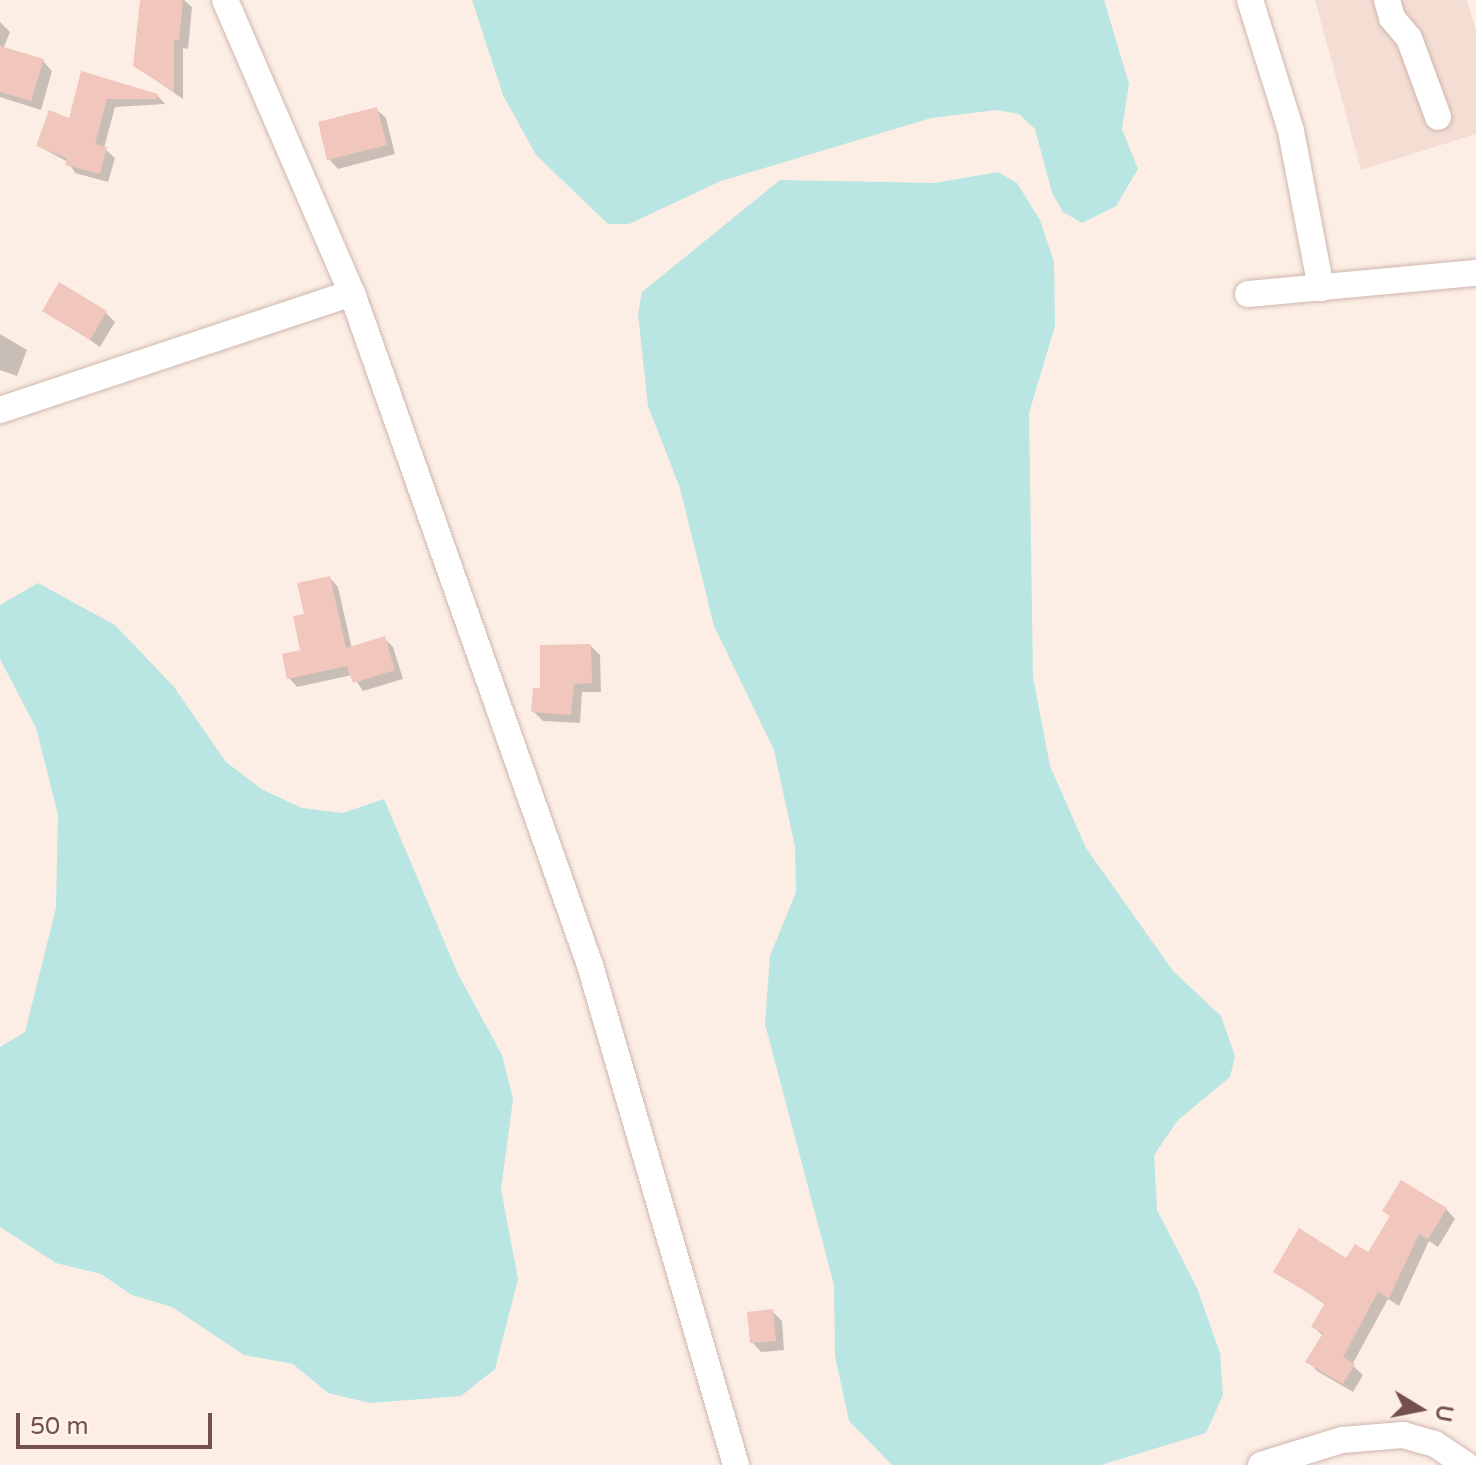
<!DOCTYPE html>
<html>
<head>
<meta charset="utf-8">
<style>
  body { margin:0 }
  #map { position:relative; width:1476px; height:1465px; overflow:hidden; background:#fceee4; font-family:"Varela Round",sans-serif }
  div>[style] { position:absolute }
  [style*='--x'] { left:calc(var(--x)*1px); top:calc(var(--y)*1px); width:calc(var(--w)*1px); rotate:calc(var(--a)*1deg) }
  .residential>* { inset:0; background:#f4ded3 }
  .water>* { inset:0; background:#b9e5e2 }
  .shadow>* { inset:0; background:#0003 }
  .building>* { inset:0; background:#f1c6bc }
  .roads { filter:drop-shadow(0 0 2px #cfb5ae) drop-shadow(0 0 2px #cfb5ae) }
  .minor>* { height:26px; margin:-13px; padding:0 13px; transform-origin:13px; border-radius:13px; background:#fff }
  span { translate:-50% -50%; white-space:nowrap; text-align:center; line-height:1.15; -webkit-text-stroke:6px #fff2eb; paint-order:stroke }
  .north { position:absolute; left:1380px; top:1369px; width:80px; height:80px; -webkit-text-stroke:6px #fff2eb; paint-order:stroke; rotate:100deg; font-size:22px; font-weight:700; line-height:32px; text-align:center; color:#74504a }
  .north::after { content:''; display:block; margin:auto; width:28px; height:36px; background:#74504a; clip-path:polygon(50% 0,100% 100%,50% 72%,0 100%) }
  .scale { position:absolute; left:16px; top:1413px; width:196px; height:36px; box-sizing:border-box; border:4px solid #74504a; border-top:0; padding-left:10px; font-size:24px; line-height:28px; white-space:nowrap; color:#74504a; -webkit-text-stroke:6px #fff2eb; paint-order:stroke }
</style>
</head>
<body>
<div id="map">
  <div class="residential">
    <i style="clip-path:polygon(1315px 0,1467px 0,1476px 30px,1476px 134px,1361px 170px)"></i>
  </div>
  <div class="water">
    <i style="clip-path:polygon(472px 0,1104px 0,1129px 84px,1122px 129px,1138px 169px,1116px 206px,1082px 223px,1063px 212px,1052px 193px,1035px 129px,1019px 114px,996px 110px,931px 118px,721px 181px,629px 224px,608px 224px,536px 155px,503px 95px)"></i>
    <i style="clip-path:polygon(998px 172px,1017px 183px,1040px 220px,1054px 262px,1055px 326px,1029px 413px,1033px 677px,1050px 766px,1086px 848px,1173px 971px,1221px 1016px,1235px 1056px,1230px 1077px,1178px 1120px,1154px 1155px,1157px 1210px,1197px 1288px,1220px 1353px,1223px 1395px,1206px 1433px,1101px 1465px,892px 1465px,849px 1421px,835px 1356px,834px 1285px,765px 1024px,770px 956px,796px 892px,795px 847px,774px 750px,714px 626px,680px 488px,648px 406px,638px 314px,642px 292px,780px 180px,935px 183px)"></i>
    <i style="clip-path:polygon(38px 583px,115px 625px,174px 687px,226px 762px,263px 790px,302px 808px,343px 813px,384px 799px,458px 974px,502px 1055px,513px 1099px,501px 1189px,518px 1279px,495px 1369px,461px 1396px,370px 1403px,328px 1393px,293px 1364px,244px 1355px,172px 1307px,132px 1295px,101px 1274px,56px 1263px,0 1227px,0 1047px,25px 1032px,56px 908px,58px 815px,36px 728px,0 659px,0 605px)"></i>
  </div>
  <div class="shadow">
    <i style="clip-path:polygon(142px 0,184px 0,192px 7px,188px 49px,183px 48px,183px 99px,135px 66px)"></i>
    <i style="clip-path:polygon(0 22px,10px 32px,3px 49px,43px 61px,52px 71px,41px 110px,0 97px)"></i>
    <i style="clip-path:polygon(82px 73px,157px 95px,165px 104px,115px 107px,104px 148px,115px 158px,108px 182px,75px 173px,68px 162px,38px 146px,71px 120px)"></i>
    <i style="clip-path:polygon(376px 109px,386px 118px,395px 154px,338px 169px,329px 159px)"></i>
    <i style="clip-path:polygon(105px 312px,115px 322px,100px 347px,68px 325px)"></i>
    <i style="clip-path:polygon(0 334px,27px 350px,17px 376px,0 370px)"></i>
    <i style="clip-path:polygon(330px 578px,338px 587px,352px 649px,384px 638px,393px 647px,403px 679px,363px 691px,352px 675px,297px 687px,289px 678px,303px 652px,306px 615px)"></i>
    <i style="clip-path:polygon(591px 646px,600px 655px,601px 692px,582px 692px,580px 723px,543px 721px,533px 711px)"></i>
    <i style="clip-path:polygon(1446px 1209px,1455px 1219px,1438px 1247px,1429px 1241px,1399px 1306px,1388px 1299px,1352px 1365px,1363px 1375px,1353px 1392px,1317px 1371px,1308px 1361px,1323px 1336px,1314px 1327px,1326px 1305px,1276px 1271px,1369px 1255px,1391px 1217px,1385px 1211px)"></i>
    <i style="clip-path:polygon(772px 1311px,782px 1321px,784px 1350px,761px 1352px,752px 1342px)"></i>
  </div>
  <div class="building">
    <i style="clip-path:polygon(140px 0,183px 0,179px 40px,174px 40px,174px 92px,133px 66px)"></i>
    <i style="clip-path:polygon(0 46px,44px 59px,31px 101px,0 92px)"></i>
    <i style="clip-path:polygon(81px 71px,158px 94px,157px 99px,107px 99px,95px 144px,107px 147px,100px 174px,65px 165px,67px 158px,36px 146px,49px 110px,69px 118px)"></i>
    <i style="clip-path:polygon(377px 107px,387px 145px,327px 160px,318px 122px)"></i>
    <i style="clip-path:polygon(59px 282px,107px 311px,90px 340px,42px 311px)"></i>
    <i style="clip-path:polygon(330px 576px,346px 648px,385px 636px,395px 670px,353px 683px,347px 666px,287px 679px,282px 654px,300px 650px,293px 616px,304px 614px,297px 583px)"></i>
    <i style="clip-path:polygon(591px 644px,592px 683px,574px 684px,571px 715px,531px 712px,533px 688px,540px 688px,540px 645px)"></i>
    <i style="clip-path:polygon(1401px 1180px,1447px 1208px,1428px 1239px,1419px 1234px,1389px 1298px,1378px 1292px,1343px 1357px,1355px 1364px,1343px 1384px,1305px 1362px,1323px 1333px,1311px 1327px,1325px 1303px,1273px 1272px,1299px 1228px,1346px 1258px,1355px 1244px,1368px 1252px,1390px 1216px,1382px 1211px)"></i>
    <i style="clip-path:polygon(773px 1309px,776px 1341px,750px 1343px,747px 1312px)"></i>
  </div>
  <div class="roads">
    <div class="minor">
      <i style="--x:225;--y:0;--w:319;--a:66.6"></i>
      <i style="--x:352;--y:293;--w:713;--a:70.5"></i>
      <i style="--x:590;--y:965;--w:521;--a:73.72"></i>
      <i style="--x:1250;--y:0;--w:137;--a:72.6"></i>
      <i style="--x:1291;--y:131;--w:160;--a:79.2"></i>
      <i style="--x:1387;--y:0;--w:19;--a:74"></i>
      <i style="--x:1392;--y:18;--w:26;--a:50"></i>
      <i style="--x:1409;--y:38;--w:84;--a:69.8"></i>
      <i style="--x:1248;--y:294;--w:229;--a:-5.3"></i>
      <i style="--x:0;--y:410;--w:371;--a:-18.4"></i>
      <i style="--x:1261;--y:1465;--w:85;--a:-17.2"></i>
      <i style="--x:1342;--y:1440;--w:61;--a:-4.7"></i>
      <i style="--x:1403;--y:1435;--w:33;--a:16"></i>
      <i style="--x:1435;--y:1444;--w:37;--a:34"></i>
    </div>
  </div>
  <div class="north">U</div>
  <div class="scale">50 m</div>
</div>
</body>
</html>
